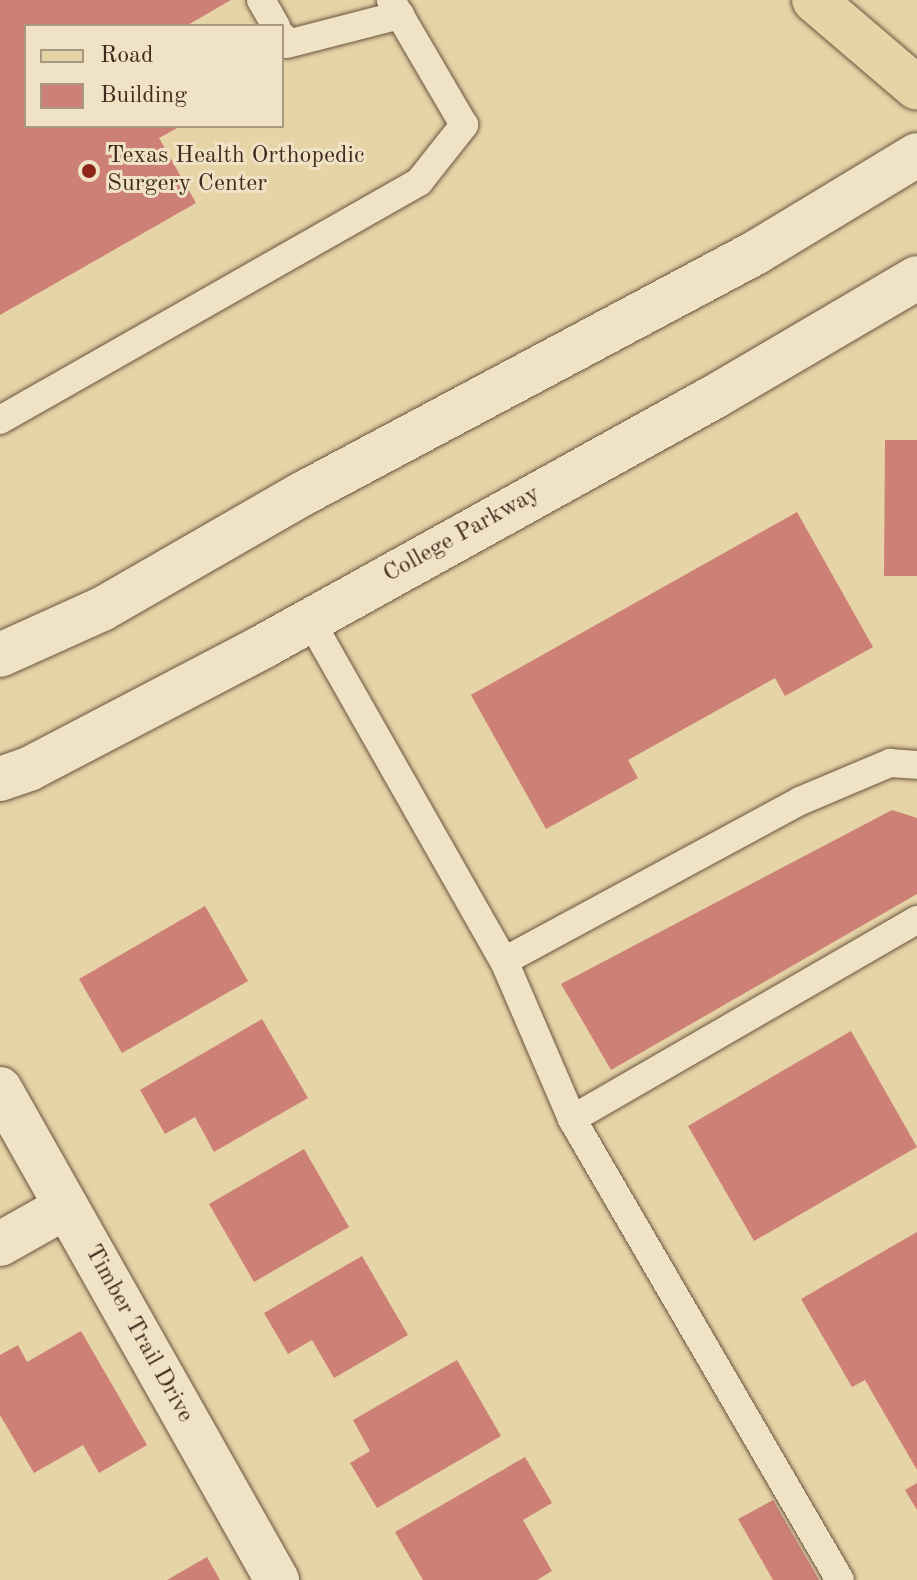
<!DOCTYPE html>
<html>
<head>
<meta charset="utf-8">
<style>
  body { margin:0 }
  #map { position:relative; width:917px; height:1580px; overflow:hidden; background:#e6d3a6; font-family:"Old Standard TT",serif }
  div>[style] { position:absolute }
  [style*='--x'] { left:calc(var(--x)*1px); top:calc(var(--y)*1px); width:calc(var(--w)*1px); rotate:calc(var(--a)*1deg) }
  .building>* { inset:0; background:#cc8076 }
  .roads { filter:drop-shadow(0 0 2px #6a5440) drop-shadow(0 0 2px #6a5440) }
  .lane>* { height:28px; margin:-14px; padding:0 14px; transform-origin:14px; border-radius:14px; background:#efe2c5 }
  .street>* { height:44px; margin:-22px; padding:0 22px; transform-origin:22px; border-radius:22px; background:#efe2c5 }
  .secondary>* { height:44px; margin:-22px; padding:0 22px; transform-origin:22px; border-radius:22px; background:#efe2c5 }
  .primary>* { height:44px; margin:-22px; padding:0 22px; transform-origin:22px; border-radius:22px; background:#e6d3a6 }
  .dots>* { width:22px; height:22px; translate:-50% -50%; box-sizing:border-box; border:4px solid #efe2c5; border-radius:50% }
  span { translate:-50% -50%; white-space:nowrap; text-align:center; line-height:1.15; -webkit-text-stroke:6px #efe2c5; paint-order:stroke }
  .poi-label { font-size:24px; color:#402a1e }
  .left { translate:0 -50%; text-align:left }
  .street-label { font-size:24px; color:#402a1e }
  .legend { position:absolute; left:24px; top:24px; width:260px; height:104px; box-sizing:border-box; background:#efe2c5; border:2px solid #a99882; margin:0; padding:10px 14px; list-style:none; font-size:24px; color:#402a1e }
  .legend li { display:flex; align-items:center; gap:16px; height:40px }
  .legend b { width:40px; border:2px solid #a99882 }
</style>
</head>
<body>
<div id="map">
  <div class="building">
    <i style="clip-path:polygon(0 0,231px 0,186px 26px,26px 26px,26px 126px,181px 126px,159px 138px,196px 203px,0 315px)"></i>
    <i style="clip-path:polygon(885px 440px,917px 440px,917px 576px,884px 576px)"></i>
    <i style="clip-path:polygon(797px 512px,873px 647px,785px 696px,775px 678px,628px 760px,638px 778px,546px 829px,471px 695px)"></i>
    <i style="clip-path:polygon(892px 810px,917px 818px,917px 894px,611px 1070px,561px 984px)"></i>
    <i style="clip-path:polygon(205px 906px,248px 981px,122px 1053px,79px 979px)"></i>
    <i style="clip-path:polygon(262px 1019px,308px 1098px,214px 1152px,195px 1117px,165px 1134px,140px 1090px)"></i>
    <i style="clip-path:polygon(851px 1031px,917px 1147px,754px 1241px,688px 1126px)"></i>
    <i style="clip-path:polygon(304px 1149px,349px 1227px,254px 1282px,209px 1204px)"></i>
    <i style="clip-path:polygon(917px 1232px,917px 1470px,865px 1380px,852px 1387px,801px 1299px)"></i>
    <i style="clip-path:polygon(362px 1256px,408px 1335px,334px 1378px,312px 1340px,288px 1354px,264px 1313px)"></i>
    <i style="clip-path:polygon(81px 1331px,147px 1445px,99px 1473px,83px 1445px,34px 1473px,0 1415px,0 1355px,18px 1345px,27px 1362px)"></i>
    <i style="clip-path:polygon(457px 1360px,501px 1436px,377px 1508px,350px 1463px,370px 1451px,353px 1420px)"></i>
    <i style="clip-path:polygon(525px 1457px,552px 1503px,523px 1520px,552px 1571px,537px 1580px,423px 1580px,395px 1532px)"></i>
    <i style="clip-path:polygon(917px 1483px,917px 1510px,905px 1490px)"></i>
    <i style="clip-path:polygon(773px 1500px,819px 1580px,773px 1580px,738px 1519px)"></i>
    <i style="clip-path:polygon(207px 1557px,220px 1580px,167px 1580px)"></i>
  </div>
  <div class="roads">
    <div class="lane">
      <i style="--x:261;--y:0;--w:30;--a:60"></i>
      <i style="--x:282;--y:36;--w:9;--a:58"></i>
      <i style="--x:287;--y:44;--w:117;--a:-14.4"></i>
      <i style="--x:0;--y:420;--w:482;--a:-29.6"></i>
      <i style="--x:419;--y:182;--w:73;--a:-51.7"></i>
      <i style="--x:464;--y:125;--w:145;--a:-120.3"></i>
      <i style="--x:310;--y:620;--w:392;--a:60.4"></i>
      <i style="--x:504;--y:961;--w:172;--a:66.7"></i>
      <i style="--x:572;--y:1119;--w:533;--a:59.83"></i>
      <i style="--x:504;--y:961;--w:336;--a:-28.4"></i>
      <i style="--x:800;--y:801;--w:98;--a:-22.9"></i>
      <i style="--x:890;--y:763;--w:27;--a:4"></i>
      <i style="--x:572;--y:1119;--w:398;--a:-30"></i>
    </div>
    <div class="street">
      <i style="--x:0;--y:1089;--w:564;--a:60.57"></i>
      <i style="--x:0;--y:1244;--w:76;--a:-29.3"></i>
    </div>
    <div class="secondary">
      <i style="--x:0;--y:655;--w:112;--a:-24.3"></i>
      <i style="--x:102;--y:609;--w:233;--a:-29.9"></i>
      <i style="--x:304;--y:493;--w:511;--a:-28.02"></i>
      <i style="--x:755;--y:253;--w:189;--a:-31.2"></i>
      <i style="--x:0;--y:779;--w:31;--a:-19"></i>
      <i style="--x:29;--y:769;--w:265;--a:-27.6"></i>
      <i style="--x:264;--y:646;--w:514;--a:-28.96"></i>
      <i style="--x:714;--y:397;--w:235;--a:-30.4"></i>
    </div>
    <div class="primary">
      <i style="--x:814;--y:0;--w:135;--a:40.5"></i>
    </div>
  </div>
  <div class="dots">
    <i style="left:89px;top:171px;background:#8f2418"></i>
  </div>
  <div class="poi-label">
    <span class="left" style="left:107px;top:171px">Texas Health Orthopedic<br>Surgery Center</span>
  </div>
  <div class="street-label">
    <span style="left:462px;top:535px;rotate:-29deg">College Parkway</span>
    <span style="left:138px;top:1334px;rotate:61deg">Timber Trail Drive</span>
  </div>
  <ul class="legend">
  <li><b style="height:10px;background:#e6d3a6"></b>Road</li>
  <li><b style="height:22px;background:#cc8076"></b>Building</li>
  </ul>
</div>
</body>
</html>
